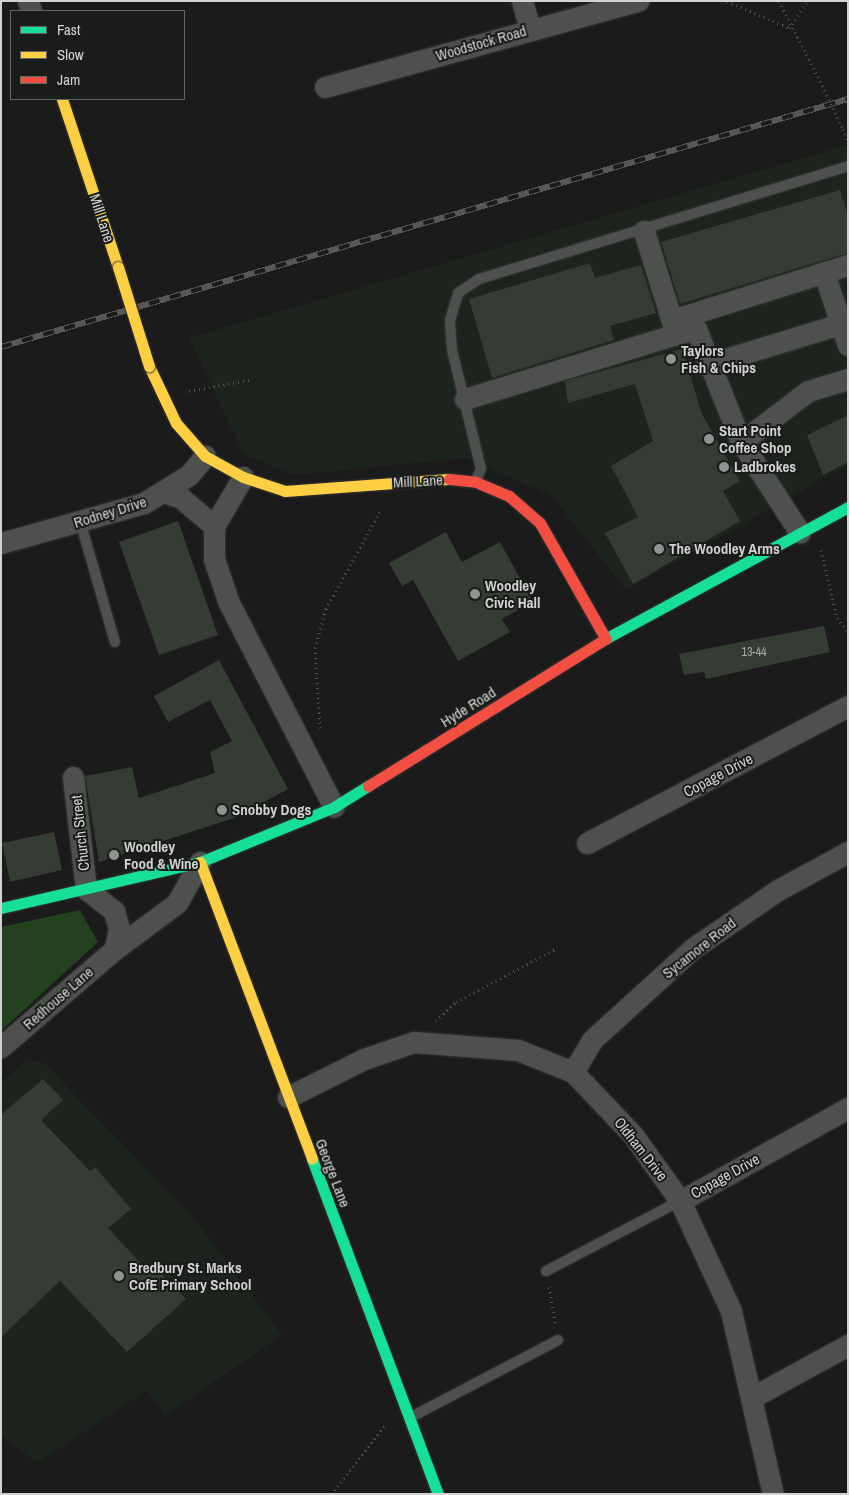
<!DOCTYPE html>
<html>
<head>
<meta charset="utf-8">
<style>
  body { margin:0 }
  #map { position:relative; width:849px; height:1495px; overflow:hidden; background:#1a1b1a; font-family:"Archivo Narrow",sans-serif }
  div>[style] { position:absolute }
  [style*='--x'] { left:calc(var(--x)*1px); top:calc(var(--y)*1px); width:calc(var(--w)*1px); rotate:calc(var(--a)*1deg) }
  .built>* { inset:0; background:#1d241d }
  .green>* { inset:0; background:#23411f }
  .building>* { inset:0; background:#343c34 }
  .path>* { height:3px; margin-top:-1.5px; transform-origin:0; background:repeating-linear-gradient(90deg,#505250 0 1px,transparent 0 5px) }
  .roads { filter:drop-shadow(0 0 1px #363636) drop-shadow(0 0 1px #363636) }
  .lane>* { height:10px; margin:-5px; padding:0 5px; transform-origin:5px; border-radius:5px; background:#4e504e }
  .street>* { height:21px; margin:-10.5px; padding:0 10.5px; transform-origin:10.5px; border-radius:10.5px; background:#4e504e }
  .fast>* { height:11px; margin:-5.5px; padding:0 5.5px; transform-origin:5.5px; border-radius:5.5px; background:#16e098 }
  .slow>* { height:11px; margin:-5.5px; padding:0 5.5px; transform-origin:5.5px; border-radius:5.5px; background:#ffcf43 }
  .jam>* { height:11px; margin:-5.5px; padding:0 5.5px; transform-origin:5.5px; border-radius:5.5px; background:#f24e42 }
  .rail>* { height:5.5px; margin-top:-2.75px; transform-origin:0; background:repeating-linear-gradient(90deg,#191c19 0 11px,#565756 0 22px); box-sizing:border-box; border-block:1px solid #565756 }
  .path-bridge>* { height:3px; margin-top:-1.5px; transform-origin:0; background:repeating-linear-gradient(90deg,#505250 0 1px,transparent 0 5px) }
  .bridges { filter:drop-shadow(0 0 1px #363636) drop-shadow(0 0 1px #363636) }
  .slow-bridge>* { height:11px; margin:-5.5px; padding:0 5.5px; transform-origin:5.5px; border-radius:5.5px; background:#ffcf43 }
  .dots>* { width:14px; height:14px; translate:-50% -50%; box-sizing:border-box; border:2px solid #191c19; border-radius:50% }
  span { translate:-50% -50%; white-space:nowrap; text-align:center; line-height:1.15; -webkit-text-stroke:4px #191c19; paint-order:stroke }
  .number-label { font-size:12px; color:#a9ada9 }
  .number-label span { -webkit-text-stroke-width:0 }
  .street-label { font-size:15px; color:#d0d3d0 }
  .poi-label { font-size:15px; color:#d0d3d0; font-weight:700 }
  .left { translate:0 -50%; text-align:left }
  .frame { position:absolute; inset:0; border:2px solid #d0d3d0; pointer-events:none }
  .legend { position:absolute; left:10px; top:10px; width:175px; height:90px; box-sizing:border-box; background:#191c19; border:1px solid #626562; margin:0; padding:6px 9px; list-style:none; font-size:15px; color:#d0d3d0 }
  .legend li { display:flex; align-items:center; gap:10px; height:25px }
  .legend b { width:25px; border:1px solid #626562 }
</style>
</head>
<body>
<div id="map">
  <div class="built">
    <i style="clip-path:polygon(848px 145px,848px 465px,626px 590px,552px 496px,466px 458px,295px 475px,244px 455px,189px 338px)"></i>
    <i style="clip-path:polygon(28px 1059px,44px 1063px,193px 1217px,282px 1335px,165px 1416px,147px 1390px,37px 1463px,1px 1435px,1px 1082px)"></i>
  </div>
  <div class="green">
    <i style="clip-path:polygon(80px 910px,98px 942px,1px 1031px,1px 927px)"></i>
  </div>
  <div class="building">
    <i style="clip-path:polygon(840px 190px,848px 216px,848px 253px,680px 304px,661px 242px)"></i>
    <i style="clip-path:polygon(590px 263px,595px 278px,641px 265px,656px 313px,610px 326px,614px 340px,492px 378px,469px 299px)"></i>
    <i style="clip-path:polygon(682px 349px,702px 414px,740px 481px,723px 491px,740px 521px,633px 584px,605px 533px,638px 517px,611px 466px,653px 441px,635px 384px,568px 403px,565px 381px)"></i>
    <i style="clip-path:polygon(848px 415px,848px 462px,823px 475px,807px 435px)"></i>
    <i style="clip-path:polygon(178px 521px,218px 635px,159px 655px,119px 542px)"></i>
    <i style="clip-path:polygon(446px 532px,462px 562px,500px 542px,533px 602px,502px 619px,510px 632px,458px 661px,413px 580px,402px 586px,389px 563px)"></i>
    <i style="clip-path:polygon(824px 626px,830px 652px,706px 679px,704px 672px,684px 675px,679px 654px)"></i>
    <i style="clip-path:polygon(219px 660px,288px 789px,234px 818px,99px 862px,85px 776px,132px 767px,139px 798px,215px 773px,210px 752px,232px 741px,210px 700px,168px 722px,154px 696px)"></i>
    <i style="clip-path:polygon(54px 832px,62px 870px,10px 882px,2px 843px)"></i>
    <i style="clip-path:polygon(43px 1079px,63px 1100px,41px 1120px,90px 1171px,95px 1167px,131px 1209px,108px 1228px,145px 1268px,151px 1263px,186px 1299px,127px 1352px,60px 1281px,1px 1337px,1px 1115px)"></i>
  </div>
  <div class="path">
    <i style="--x:727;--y:1;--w:68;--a:23.5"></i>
    <i style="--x:789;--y:28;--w:33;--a:-55"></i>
    <i style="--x:779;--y:1;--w:90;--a:62.9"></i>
    <i style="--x:843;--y:129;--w:14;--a:69"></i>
    <i style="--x:189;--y:391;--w:61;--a:-10.4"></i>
    <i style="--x:821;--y:550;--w:70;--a:76.8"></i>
    <i style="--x:837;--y:618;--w:18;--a:52"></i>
    <i style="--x:320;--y:728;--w:80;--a:-93.6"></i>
    <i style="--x:315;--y:648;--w:41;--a:-74.2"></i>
    <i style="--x:326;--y:609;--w:112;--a:-61.1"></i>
    <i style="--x:436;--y:1021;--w:28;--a:-44"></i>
    <i style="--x:456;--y:1002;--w:115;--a:-28.1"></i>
    <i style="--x:549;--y:1287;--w:39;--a:80"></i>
    <i style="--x:331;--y:1494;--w:89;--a:-51.8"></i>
  </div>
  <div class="roads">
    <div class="lane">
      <i style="--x:476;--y:480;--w:12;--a:-66"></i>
      <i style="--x:481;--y:469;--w:122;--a:-103.7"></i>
      <i style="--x:452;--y:350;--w:30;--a:-94"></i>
      <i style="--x:450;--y:320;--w:28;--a:-73"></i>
      <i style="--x:458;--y:293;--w:25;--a:-34"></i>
      <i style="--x:479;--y:279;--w:386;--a:-17"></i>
      <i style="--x:80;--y:521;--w:126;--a:73.9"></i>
      <i style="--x:546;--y:1271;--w:151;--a:-27.6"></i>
      <i style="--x:411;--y:1417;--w:166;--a:-27.6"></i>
    </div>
    <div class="street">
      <i style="--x:28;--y:1;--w:10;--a:73"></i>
      <i style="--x:522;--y:1;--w:29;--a:74"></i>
      <i style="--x:325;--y:87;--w:325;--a:-15.4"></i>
      <i style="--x:824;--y:273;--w:76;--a:71.6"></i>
      <i style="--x:672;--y:320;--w:184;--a:-17.4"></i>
      <i style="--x:676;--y:334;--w:21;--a:-14"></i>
      <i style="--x:696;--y:329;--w:122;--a:68.3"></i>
      <i style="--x:741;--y:442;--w:108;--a:57"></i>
      <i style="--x:706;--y:365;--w:140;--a:-17"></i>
      <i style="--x:465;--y:399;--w:221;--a:-17.1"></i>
      <i style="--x:676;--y:334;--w:108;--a:-107.3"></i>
      <i style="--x:741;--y:442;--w:84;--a:-37.3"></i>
      <i style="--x:808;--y:391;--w:42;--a:-16.7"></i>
      <i style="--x:243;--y:477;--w:57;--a:120.6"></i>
      <i style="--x:214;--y:526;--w:33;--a:90"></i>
      <i style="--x:214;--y:559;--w:46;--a:71.2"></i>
      <i style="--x:229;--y:603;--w:229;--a:62.8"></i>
      <i style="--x:164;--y:492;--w:18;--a:19"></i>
      <i style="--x:181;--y:498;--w:43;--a:40.3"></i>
      <i style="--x:1;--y:543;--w:148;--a:-15.6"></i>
      <i style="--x:144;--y:503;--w:53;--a:-31.9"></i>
      <i style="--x:189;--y:475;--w:25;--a:-50"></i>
      <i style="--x:73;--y:777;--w:113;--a:83.4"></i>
      <i style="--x:86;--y:889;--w:36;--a:38"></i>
      <i style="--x:114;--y:911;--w:18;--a:74"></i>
      <i style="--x:119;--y:928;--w:21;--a:101"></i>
      <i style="--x:587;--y:843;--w:295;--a:-27.7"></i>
      <i style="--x:1;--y:1047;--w:150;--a:-40.7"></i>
      <i style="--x:115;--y:949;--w:77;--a:-36.6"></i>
      <i style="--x:177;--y:903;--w:47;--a:-60.7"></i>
      <i style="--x:573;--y:1072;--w:37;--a:-59"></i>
      <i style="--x:592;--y:1040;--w:135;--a:-42.3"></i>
      <i style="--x:692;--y:949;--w:104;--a:-34.5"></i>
      <i style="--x:778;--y:890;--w:80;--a:-28.5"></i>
      <i style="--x:288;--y:1097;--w:85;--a:-26.6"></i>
      <i style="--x:364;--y:1059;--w:53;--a:-18.8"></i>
      <i style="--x:414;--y:1042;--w:104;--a:4.4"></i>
      <i style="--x:518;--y:1050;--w:59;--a:21.8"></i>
      <i style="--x:573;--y:1072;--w:87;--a:46.4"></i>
      <i style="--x:633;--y:1135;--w:81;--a:54.5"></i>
      <i style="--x:680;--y:1201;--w:121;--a:65.1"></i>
      <i style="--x:731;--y:1311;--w:188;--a:77.1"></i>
      <i style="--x:680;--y:1201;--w:192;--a:-29"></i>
      <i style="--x:751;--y:1398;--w:111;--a:-28.7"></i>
    </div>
    <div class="fast">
      <i style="--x:605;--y:639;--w:277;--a:-28.5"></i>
      <i style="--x:1;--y:908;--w:204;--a:-13"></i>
      <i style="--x:200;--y:862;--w:145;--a:-22.3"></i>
      <i style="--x:334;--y:807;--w:40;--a:-32"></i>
      <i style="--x:312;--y:1159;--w:358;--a:69.4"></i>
    </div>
    <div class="slow">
      <i style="--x:62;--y:99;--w:177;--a:71.6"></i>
      <i style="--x:149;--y:366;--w:63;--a:64.7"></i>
      <i style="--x:176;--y:423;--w:44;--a:48.7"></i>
      <i style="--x:205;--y:456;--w:43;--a:28.9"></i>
      <i style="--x:243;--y:477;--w:44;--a:18.4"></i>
      <i style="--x:285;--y:491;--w:164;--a:-4.2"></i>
      <i style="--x:200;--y:862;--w:317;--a:69.3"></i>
    </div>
    <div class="jam">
      <i style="--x:449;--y:479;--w:27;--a:6"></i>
      <i style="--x:476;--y:482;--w:36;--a:23"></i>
      <i style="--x:509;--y:496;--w:41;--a:41.1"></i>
      <i style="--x:540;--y:523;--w:133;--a:60.4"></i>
      <i style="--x:368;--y:786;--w:279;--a:-31.8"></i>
    </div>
  </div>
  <div class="rail">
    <i style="--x:1;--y:347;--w:883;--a:-16.32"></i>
  </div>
  <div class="path-bridge">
    <i style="--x:820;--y:81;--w:53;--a:64.4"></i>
  </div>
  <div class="bridges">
    <div class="slow-bridge">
      <i style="--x:118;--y:267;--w:104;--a:72.6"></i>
    </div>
  </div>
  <div class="dots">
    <i style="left:671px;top:359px;background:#909390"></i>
    <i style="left:709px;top:439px;background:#909390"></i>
    <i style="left:724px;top:467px;background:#909390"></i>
    <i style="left:659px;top:549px;background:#909390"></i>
    <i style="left:475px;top:594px;background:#909390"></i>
    <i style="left:222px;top:810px;background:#909390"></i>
    <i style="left:114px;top:855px;background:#909390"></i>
    <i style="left:119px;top:1276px;background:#909390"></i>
  </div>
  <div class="number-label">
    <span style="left:754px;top:653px">13-44</span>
  </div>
  <div class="street-label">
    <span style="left:481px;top:43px;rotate:-16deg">Woodstock Road</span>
    <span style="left:102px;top:218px;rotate:72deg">Mill Lane</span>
    <span style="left:418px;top:481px;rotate:-3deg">Mill Lane</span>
    <span style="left:110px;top:512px;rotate:-17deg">Rodney Drive</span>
    <span style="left:468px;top:707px;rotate:-32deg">Hyde Road</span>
    <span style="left:718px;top:775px;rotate:-28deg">Copage Drive</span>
    <span style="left:80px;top:833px;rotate:-96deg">Church Street</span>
    <span style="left:699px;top:948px;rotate:-38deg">Sycamore Road</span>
    <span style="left:58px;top:998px;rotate:-41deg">Redhouse Lane</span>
    <span style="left:641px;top:1149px;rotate:52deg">Oldham Drive</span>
    <span style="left:333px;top:1173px;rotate:69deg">George Lane</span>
    <span style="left:725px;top:1176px;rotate:-29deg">Copage Drive</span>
  </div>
  <div class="poi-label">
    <span class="left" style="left:681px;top:359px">Taylors<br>Fish &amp; Chips</span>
    <span class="left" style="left:719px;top:439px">Start Point<br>Coffee Shop</span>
    <span class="left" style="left:734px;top:467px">Ladbrokes</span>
    <span class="left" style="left:669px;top:549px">The Woodley Arms</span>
    <span class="left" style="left:485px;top:594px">Woodley<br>Civic Hall</span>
    <span class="left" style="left:232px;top:810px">Snobby Dogs</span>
    <span class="left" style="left:124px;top:855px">Woodley<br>Food &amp; Wine</span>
    <span class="left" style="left:129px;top:1276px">Bredbury St. Marks<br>CofE Primary School</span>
  </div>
  <div class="frame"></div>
  <ul class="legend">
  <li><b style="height:6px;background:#16e098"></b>Fast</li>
  <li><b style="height:6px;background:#ffcf43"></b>Slow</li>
  <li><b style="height:6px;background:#f24e42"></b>Jam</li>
  </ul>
</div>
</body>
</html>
